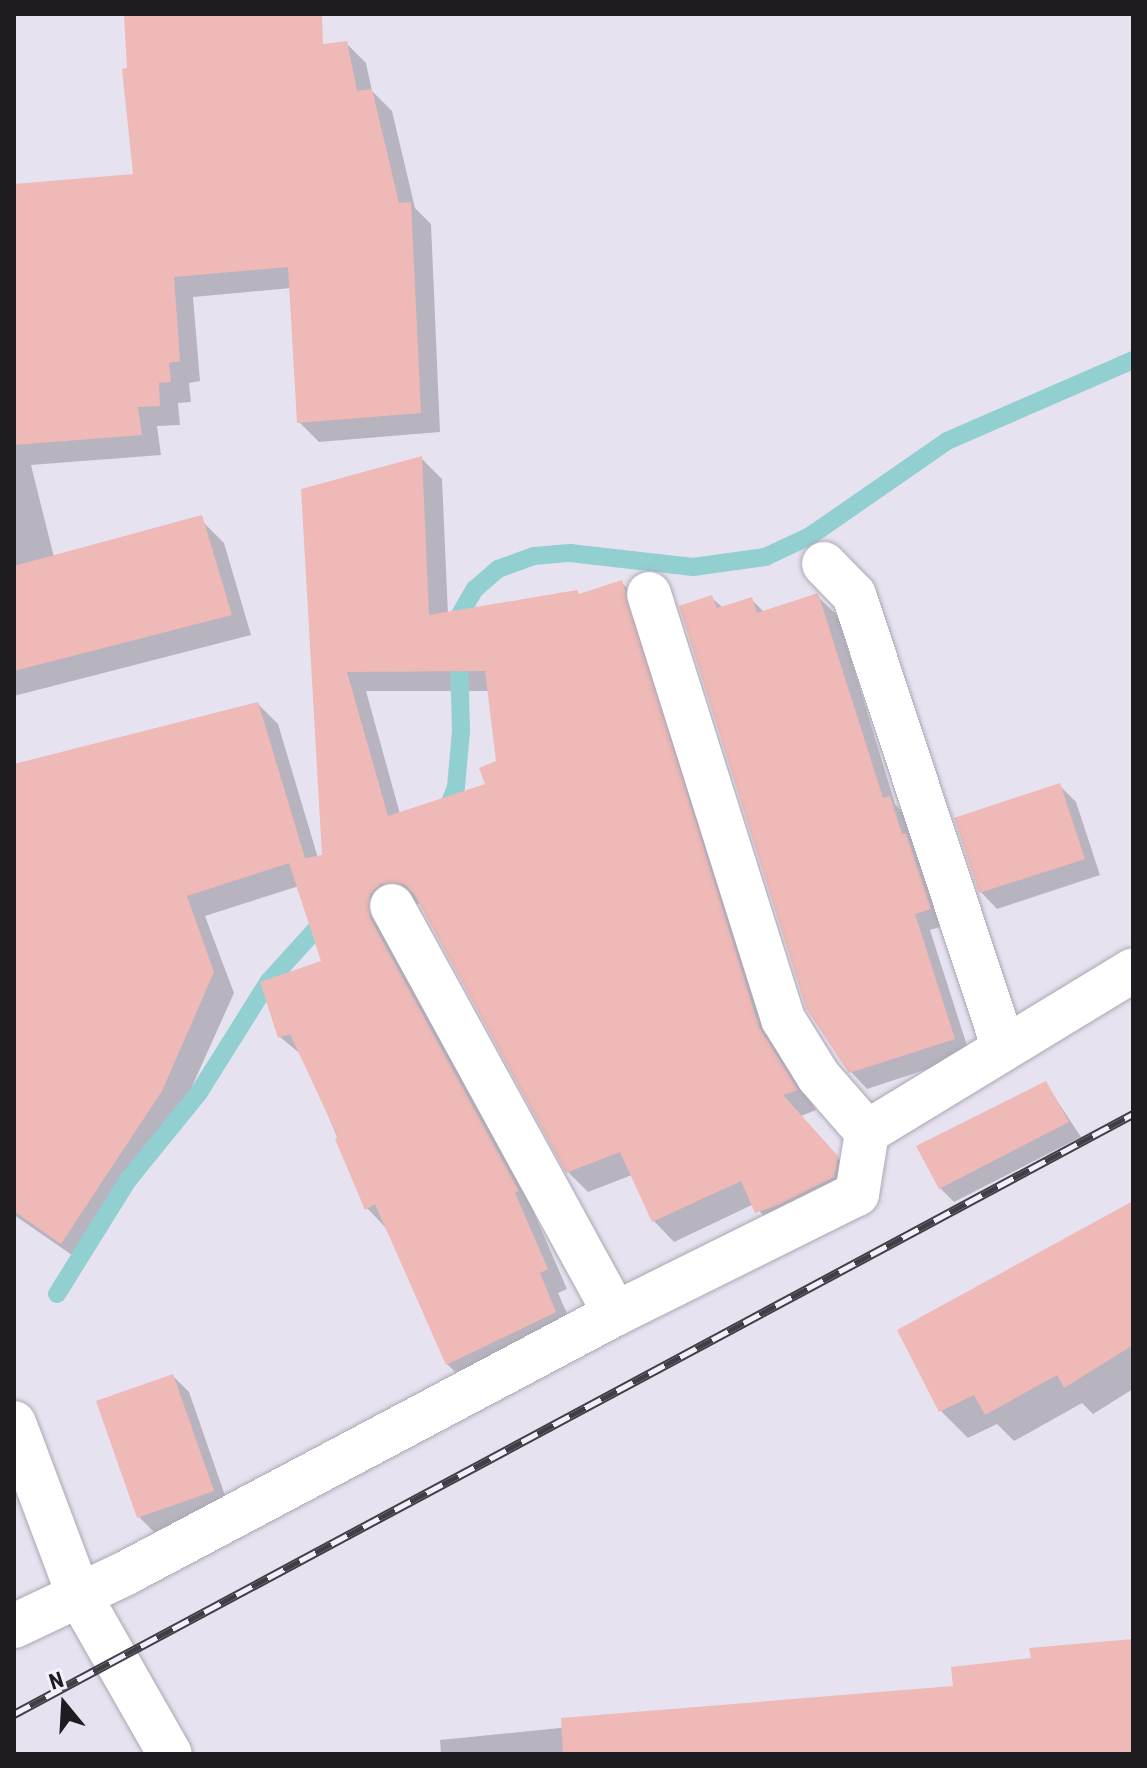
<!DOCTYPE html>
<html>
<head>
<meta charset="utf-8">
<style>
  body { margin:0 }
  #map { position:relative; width:1147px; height:1768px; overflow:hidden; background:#e7e2ef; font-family:"Roboto Condensed",sans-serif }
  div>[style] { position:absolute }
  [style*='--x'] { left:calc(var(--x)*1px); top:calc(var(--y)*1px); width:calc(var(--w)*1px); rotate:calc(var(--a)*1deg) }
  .shadow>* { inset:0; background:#0003 }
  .stream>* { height:18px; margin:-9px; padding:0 9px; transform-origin:9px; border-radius:9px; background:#92cfd0 }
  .building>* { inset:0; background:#eeb9b7 }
  .roads { filter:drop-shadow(0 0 2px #aba6b3) drop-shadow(0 0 2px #aba6b3) }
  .street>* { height:44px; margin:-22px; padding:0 22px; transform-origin:22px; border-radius:22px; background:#fff }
  .rail>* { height:9px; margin-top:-4.5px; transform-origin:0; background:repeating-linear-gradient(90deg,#f4effd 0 18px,#413f45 0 36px); box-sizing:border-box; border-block:2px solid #413f45 }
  span { translate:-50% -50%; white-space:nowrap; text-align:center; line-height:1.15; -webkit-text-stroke:7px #f4effd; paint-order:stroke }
  .frame { position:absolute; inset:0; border:16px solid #1e1c21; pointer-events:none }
  .north { position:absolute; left:24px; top:1664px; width:80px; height:80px; -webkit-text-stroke:6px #f4effd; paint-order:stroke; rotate:342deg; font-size:22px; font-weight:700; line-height:32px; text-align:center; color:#1e1c21 }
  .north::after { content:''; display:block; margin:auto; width:28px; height:36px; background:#1e1c21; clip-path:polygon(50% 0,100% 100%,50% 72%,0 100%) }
</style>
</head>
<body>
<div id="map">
  <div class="shadow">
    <i style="clip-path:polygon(126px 14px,308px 14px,315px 48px,346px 43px,366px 63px,372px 91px,392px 111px,415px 208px,431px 224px,440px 432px,319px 442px,299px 422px,291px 288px,193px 297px,200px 381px,189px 383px,191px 402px,178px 403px,180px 425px,157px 426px,161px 455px,31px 465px,54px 557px,203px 522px,224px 543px,251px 635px,14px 696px,14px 186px,135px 176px)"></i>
    <i style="clip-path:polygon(evenodd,422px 459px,442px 479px,448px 614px,581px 596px,621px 582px,641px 602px,779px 1049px,816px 1110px,801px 1116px,857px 1179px,777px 1232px,754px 1204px,674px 1242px,654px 1221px,632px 1175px,588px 1192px,568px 1172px,422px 904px,401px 903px,538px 1211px,534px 1213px,567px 1289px,558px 1293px,575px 1332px,468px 1384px,447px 1364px,387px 1229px,367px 1208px,303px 1056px,280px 1037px,323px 962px,299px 886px,205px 916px,234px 993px,181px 1111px,82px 1262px,14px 1215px,14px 766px,258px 704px,278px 724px,318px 858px,324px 857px,303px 490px,422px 459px,366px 691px,489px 691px,498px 762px,488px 786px,400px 814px,366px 691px)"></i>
    <i style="clip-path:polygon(817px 596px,838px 616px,895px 804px,905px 815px,946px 925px,930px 930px,970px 1055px,867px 1089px,841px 1061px,808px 1008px,711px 597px,723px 608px,751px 599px,765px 613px)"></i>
    <i style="clip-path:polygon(1059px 785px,1076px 802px,1100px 875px,997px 909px,981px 892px)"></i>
    <i style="clip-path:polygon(1046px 1084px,1081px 1137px,954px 1202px,940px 1188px)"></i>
    <i style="clip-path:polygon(1133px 1204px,1133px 1389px,1093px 1414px,1082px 1403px,1014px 1441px,997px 1424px,968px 1438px,940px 1410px)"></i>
    <i style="clip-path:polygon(173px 1376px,189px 1392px,229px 1507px,155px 1533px,139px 1517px)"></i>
    <i style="clip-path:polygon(1133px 1641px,1133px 1754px,441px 1754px,440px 1740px,955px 1688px,1033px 1660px)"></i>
  </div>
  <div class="stream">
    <i style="--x:444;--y:817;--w:32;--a:-68"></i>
    <i style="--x:456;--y:787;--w:56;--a:-84.9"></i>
    <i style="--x:461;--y:731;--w:113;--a:-91.5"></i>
    <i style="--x:458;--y:618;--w:34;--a:-60"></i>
    <i style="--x:475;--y:589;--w:30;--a:-41"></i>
    <i style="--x:498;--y:569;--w:38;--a:-20"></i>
    <i style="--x:534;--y:556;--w:36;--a:-5"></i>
    <i style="--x:570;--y:553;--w:124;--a:6.5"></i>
    <i style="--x:693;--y:567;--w:73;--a:-7.9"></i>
    <i style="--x:765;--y:557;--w:50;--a:-25"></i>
    <i style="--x:810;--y:536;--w:167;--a:-34.7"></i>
    <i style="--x:947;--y:441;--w:203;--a:-23.5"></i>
    <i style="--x:57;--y:1294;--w:134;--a:-58.1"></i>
    <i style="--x:128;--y:1180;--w:111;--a:-50.9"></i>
    <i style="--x:198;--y:1094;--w:133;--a:-57.9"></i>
    <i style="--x:269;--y:981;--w:88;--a:-47.8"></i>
  </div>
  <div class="building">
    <i style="clip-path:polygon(124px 14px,322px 14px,323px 44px,347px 41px,357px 91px,372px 89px,399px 203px,411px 202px,421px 413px,297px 423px,288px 267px,174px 277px,180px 361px,169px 363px,171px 382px,159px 383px,160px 406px,138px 407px,142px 435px,14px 445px,14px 184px,133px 174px,122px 69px,127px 68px)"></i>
    <i style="clip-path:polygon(evenodd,422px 456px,429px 615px,577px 590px,579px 594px,622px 580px,759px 1027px,798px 1090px,783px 1095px,838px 1156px,834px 1177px,778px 1205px,755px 1213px,741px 1181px,652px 1222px,620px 1152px,566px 1173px,414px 894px,404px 884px,381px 884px,370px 894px,370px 918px,519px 1191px,515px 1193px,548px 1269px,540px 1273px,556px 1312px,446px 1365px,375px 1204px,365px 1210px,335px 1139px,338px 1137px,290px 1034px,278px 1038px,260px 982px,321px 961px,289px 863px,187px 896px,214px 972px,162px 1091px,61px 1244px,14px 1211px,14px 764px,258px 702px,305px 858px,301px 859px,322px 855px,301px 489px,422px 456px,485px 671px,496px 761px,479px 768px,485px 784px,388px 816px,347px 672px,485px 671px)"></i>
    <i style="clip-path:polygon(202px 515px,232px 615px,14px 671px,14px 566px)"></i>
    <i style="clip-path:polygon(818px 593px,883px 798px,890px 796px,902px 834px,906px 833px,931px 909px,915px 914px,955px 1039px,849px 1073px,806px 1008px,679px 606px,712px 595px,717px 608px,752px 597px,757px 613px)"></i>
    <i style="clip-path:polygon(1060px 783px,1085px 859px,979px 893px,954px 818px)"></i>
    <i style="clip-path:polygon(1046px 1081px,1069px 1122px,939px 1189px,916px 1146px)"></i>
    <i style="clip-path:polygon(1133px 1201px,1133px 1345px,1064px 1388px,1057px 1375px,985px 1415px,974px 1395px,939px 1412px,897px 1330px)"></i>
    <i style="clip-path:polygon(173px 1374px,214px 1491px,137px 1518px,96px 1401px)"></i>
    <i style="clip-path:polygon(1133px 1639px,1133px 1754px,563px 1754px,561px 1718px,953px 1686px,951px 1667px,1031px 1658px,1029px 1648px)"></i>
  </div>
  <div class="roads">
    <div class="street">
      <i style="--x:824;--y:564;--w:43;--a:45.9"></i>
      <i style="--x:854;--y:595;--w:475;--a:71.7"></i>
      <i style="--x:649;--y:594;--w:446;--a:72.5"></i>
      <i style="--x:783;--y:1019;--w:68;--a:58.2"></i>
      <i style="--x:819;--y:1077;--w:73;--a:48.9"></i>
      <i style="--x:392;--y:906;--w:465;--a:61.3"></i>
      <i style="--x:14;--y:1423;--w:182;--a:69.4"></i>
      <i style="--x:78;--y:1593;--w:185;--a:60.3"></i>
      <i style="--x:14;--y:1626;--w:124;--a:-25.3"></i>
      <i style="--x:126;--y:1573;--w:553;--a:-27.91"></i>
      <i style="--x:615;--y:1314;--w:270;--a:-26.4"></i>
      <i style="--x:857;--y:1194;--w:63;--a:-80.8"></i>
      <i style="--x:867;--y:1132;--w:311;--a:-31.3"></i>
    </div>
  </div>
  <div class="rail">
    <i style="--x:14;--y:1714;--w:1270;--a:-28.2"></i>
  </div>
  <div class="frame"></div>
  <div class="north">N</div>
</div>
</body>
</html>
